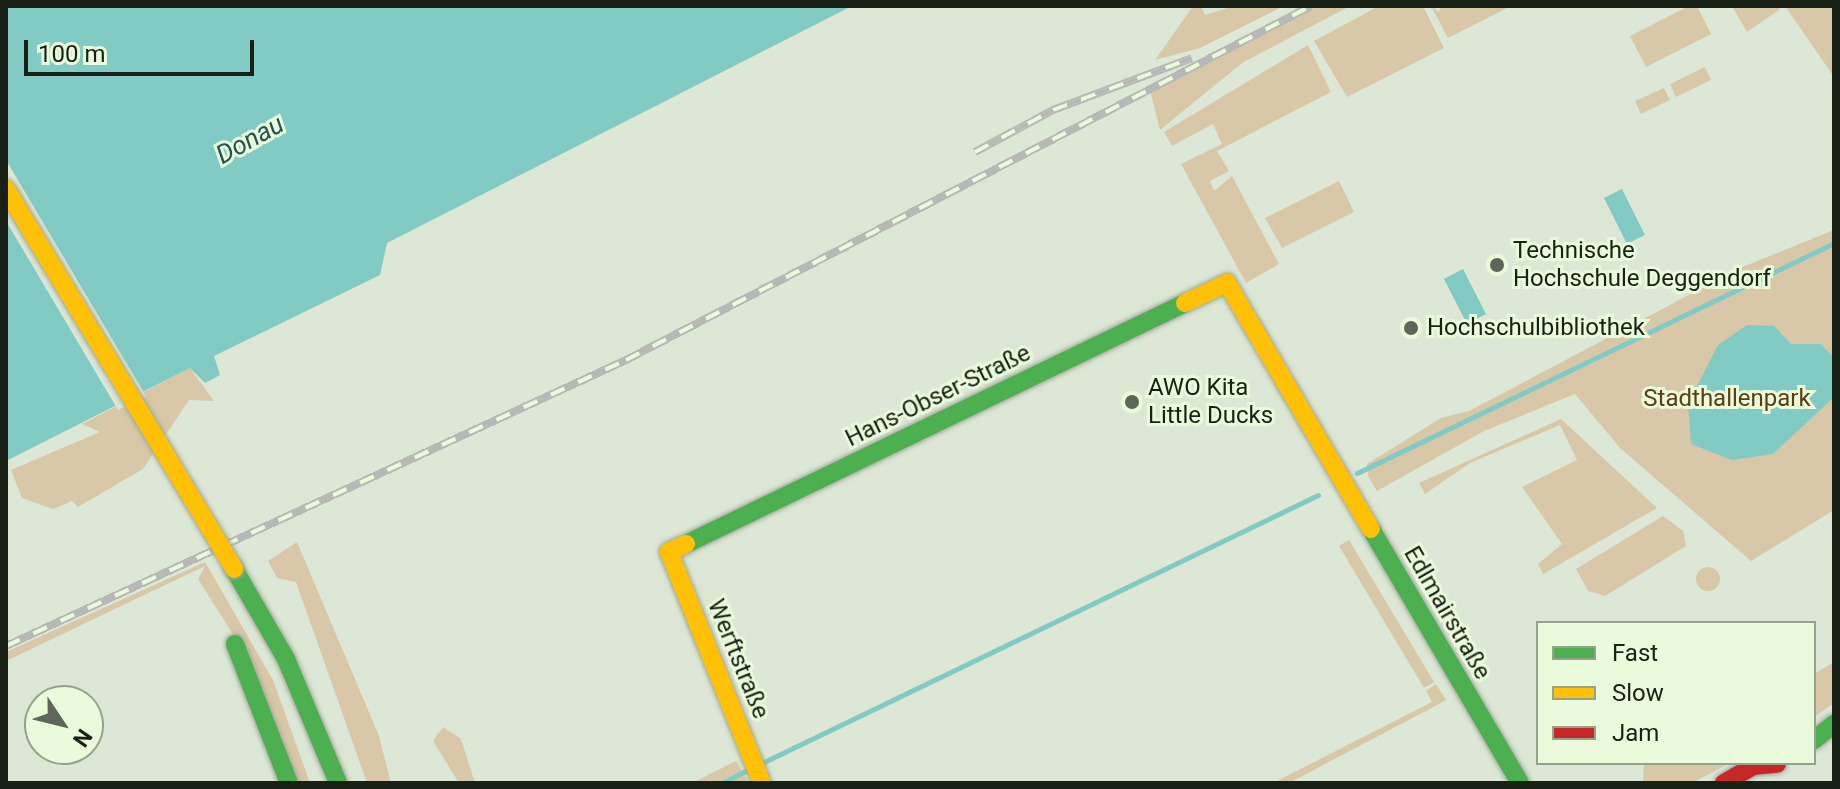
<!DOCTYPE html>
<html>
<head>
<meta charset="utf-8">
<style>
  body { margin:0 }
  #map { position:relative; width:1840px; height:789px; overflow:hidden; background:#dce7d5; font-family:Roboto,sans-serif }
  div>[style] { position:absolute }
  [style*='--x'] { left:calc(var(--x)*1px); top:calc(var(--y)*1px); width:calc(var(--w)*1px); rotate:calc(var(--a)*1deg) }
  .green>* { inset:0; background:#d9c8a7 }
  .round { border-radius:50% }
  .water>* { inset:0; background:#82cac4 }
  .pier>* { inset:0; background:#dce7d5 }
  .stream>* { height:5px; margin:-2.5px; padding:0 2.5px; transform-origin:2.5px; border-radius:2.5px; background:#82cac4 }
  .roads { filter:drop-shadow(0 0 2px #a0a89a) drop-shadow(0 0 2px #a0a89a) }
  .fast>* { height:18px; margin:-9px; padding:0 9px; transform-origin:9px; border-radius:9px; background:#4caf50 }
  .slow>* { height:18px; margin:-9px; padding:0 9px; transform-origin:9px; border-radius:9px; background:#ffc107 }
  .jam>* { height:18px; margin:-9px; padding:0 9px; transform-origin:9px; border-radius:9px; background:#c62828 }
  .rail>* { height:8px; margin-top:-4px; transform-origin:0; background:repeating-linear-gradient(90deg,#e9fbdb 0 15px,#b7b9b6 0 30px); box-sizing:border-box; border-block:2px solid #b7b9b6 }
  .bridges { filter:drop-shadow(0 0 2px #a0a89a) drop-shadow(0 0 2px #a0a89a) }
  .slow-bridge>* { height:18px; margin:-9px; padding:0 9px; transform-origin:9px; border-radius:9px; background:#ffc107 }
  .dots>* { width:22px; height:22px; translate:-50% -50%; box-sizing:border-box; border:4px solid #e9fbdb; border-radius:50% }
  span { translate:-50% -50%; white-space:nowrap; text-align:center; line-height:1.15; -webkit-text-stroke:6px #e9fbdb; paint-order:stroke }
  .poi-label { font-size:24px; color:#192015 }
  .left { translate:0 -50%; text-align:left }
  .street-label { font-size:24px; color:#192015 }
  .park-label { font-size:24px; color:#5d3d10 }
  .water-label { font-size:26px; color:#265251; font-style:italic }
  .frame { position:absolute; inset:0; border:8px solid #192015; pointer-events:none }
  .legend { position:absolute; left:1536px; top:621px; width:280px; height:144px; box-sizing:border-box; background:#e9fbdb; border:2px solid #96a38c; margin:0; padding:10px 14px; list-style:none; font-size:24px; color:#192015 }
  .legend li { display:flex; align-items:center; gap:16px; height:40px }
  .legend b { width:40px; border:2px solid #96a38c }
  .north { position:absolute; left:24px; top:685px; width:80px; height:80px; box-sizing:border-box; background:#e9fbdb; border:2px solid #96a38c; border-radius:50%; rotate:125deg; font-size:22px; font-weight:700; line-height:32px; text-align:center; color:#192015 }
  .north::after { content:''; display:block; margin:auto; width:28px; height:36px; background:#5d6658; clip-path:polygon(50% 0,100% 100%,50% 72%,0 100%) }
  .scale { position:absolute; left:24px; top:40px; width:230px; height:36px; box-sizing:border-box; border:4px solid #192015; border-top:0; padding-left:10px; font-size:24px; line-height:28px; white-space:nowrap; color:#192015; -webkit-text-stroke:6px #e9fbdb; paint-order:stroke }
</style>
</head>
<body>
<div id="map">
  <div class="green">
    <i style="clip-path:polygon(1201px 6px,1205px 15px,1234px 6px,1284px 6px,1200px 48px,1155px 60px,1191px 9px)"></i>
    <i style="clip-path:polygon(1302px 6px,1350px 6px,1242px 63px,1160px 130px,1149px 86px)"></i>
    <i style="clip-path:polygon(1379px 6px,1423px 6px,1444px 48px,1347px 97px,1314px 41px)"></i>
    <i style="clip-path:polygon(1431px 6px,1439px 12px,1441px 6px,1511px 6px,1448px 38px)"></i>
    <i style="clip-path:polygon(1689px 6px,1697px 6px,1711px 34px,1646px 67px,1630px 36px)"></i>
    <i style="clip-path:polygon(1732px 6px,1778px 6px,1779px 10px,1747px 32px)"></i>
    <i style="clip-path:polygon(1785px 6px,1834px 6px,1834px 77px)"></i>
    <i style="clip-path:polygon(1308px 45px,1331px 92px,1217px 151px,1229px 171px,1210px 181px,1214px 191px,1232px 176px,1279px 264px,1246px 283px,1181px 164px,1222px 144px,1213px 124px,1172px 146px,1164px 132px)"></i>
    <i style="clip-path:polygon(1705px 67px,1711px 80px,1676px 97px,1670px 84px)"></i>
    <i style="clip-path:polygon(1664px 88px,1670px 100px,1641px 114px,1635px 101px)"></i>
    <i style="clip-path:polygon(1339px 181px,1354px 212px,1282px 248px,1265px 218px)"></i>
    <i style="clip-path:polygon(1834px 230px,1834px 510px,1751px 561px,1620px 448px,1575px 394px,1484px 431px,1377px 491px,1368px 476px,1367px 464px,1441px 418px,1469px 411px,1740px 268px)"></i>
    <i style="clip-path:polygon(190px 368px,214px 401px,189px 400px,143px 469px,78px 507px,72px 501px,53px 509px,22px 498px,11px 470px,100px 432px,82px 424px)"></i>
    <i style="clip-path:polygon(1561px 419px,1657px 508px,1543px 574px,1538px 564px,1562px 544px,1522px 487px,1577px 460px,1560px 425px,1470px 463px,1425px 494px,1419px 483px)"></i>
    <i style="clip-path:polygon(1663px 516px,1683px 531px,1686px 546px,1605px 596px,1588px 591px,1576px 569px)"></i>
    <i style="clip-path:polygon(1349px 540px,1434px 682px,1424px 688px,1339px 546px)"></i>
    <i style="clip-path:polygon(297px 542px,379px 736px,391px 783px,367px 783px,296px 582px,277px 578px,268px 561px)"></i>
    <i style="clip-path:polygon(205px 562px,273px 680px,310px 783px,297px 783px,241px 647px,198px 579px,205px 566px,6px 661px,6px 652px)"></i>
    <i class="round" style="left:1696px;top:567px;width:24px;height:24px"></i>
    <i style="clip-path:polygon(1834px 662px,1834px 703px,1814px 717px,1814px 674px)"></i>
    <i style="clip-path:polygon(1436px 684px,1446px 700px,1439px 704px,1289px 783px,1273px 783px,1432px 702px,1426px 691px)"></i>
    <i style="clip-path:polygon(443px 727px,461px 739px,475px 783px,459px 783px,433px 741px)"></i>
    <i style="clip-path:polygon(736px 761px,749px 783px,692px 783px)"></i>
    <i style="clip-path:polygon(1644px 763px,1730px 763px,1692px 783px,1643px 783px)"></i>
  </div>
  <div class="water">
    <i style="clip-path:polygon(6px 6px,852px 6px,387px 243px,380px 275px,214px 356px,220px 375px,213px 379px,205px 383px,190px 368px,6px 461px)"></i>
    <i style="clip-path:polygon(1622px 189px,1645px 235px,1627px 244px,1604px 198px)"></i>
    <i style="clip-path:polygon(1463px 269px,1486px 314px,1467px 324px,1444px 279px)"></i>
    <i style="clip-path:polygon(1747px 325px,1774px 326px,1791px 344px,1821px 344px,1834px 358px,1834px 397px,1773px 454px,1732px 460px,1691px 444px,1688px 404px,1718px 345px)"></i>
  </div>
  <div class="pier">
    <i style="clip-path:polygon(6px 160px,146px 396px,118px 410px,6px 221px)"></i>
  </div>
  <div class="stream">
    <i style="--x:1357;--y:473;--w:530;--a:-25.74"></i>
    <i style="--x:764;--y:762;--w:615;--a:-25.73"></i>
    <i style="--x:722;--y:783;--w:29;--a:-27"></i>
  </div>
  <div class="roads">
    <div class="fast">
      <i style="--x:1371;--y:529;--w:294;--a:59.6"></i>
      <i style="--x:686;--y:544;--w:554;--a:-25.78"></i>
      <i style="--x:234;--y:569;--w:104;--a:60"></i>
      <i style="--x:286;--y:659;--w:134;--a:67.2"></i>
      <i style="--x:235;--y:644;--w:149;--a:68.8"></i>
      <i style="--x:1814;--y:740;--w:26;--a:-39"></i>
    </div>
    <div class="slow">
      <i style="--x:1185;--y:303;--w:47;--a:-25.5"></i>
      <i style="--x:1227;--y:283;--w:285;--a:59.7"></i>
      <i style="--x:686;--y:544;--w:19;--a:155"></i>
      <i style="--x:669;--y:552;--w:249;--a:68.1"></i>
    </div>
    <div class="jam">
      <i style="--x:1724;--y:783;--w:34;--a:-30"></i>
      <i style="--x:1753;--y:766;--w:24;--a:-5"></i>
    </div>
  </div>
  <div class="rail">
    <i style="--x:975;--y:152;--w:89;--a:-28.3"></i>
    <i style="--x:1053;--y:110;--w:148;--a:-20.5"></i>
    <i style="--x:6;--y:646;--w:683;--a:-24.76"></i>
    <i style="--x:626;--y:360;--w:771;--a:-27.33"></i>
  </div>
  <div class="bridges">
    <div class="slow-bridge">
      <i style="--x:6;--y:189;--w:443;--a:59"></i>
    </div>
  </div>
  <div class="dots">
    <i style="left:1497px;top:265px;background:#5d6658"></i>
    <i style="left:1411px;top:328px;background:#5d6658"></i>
    <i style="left:1132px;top:402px;background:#5d6658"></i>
  </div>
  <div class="poi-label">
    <span class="left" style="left:1513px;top:265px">Technische<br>Hochschule Deggendorf</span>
    <span class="left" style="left:1427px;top:328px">Hochschulbibliothek</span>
    <span class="left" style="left:1148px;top:402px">AWO Kita<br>Little Ducks</span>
  </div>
  <div class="street-label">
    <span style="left:938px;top:396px;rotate:-26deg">Hans-Obser-Straße</span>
    <span style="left:1447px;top:613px;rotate:60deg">Edlmairstraße</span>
    <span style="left:738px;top:659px;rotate:68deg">Werftstraße</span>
  </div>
  <div class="park-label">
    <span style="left:1727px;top:399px">Stadthallenpark</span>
  </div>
  <div class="water-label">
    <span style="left:250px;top:140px;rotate:-29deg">Donau</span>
  </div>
  <div class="frame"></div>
  <ul class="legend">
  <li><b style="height:10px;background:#4caf50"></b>Fast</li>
  <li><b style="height:10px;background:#ffc107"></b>Slow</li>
  <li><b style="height:10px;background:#c62828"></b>Jam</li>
  </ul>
  <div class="north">N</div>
  <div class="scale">100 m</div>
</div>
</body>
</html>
